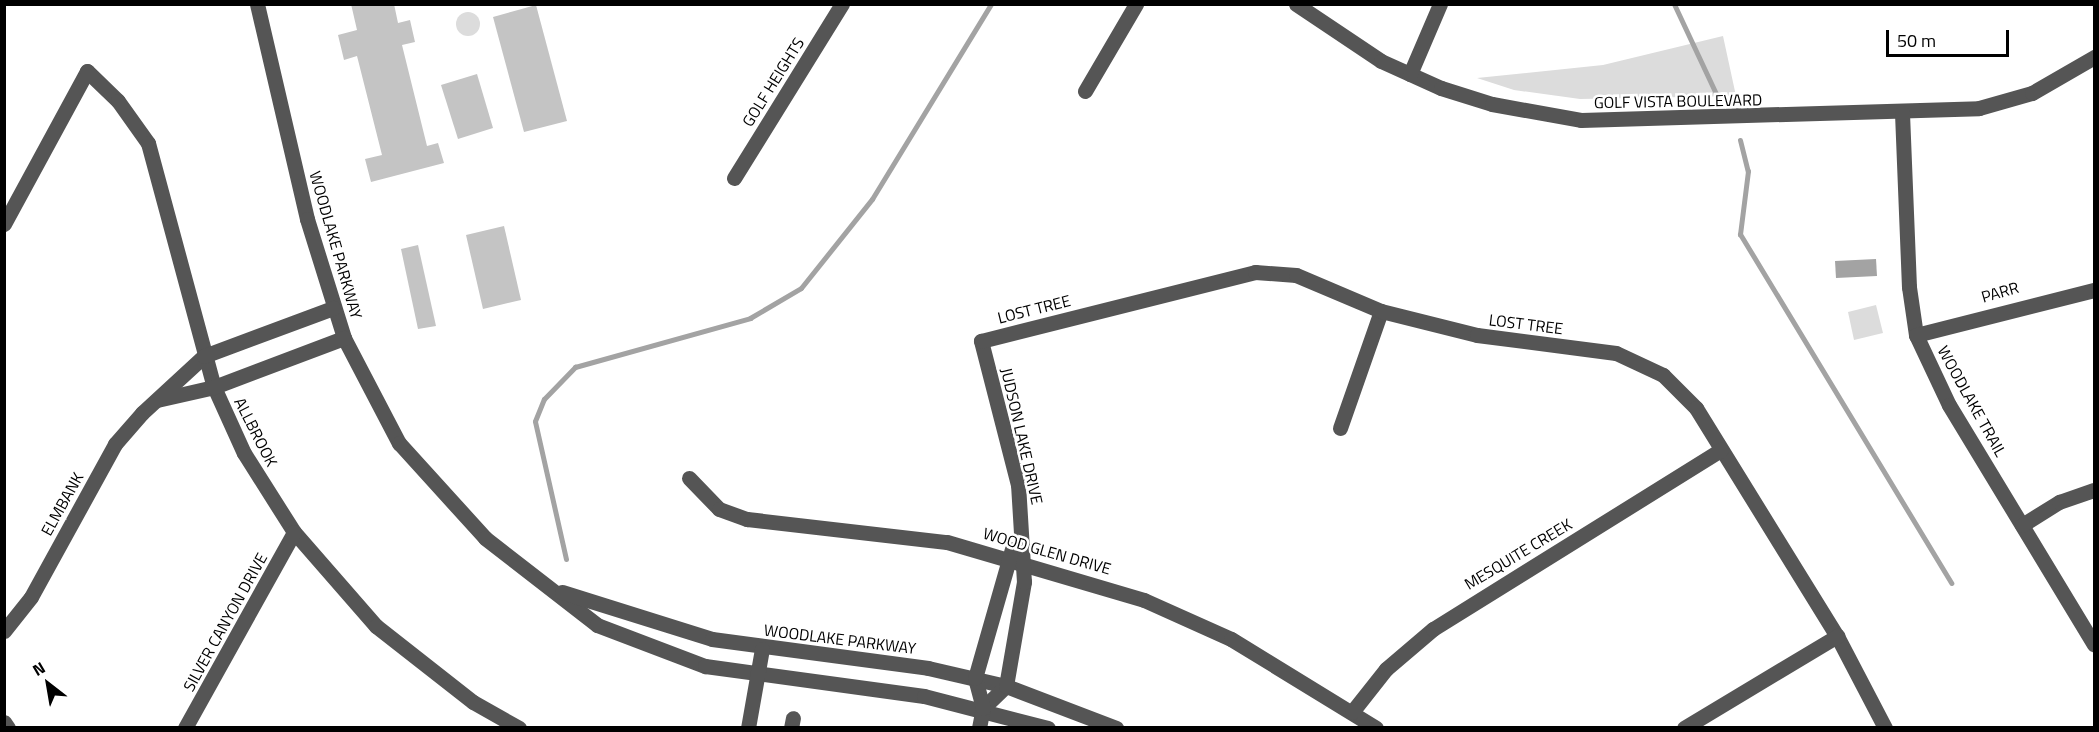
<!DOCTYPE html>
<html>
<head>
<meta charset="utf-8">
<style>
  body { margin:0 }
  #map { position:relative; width:2099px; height:732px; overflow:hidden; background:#fff; font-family:"Titillium Web",sans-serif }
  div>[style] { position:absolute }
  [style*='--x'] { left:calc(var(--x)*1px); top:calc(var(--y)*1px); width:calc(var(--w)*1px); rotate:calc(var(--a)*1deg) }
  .green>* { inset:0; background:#dcdcdc }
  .round { border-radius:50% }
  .water>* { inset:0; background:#a3a3a3 }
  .stream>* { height:5px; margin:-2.5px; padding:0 2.5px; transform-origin:2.5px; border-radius:2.5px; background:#a3a3a3 }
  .building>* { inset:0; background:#c4c4c4 }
  .minor>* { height:15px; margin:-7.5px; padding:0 7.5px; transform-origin:7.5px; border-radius:7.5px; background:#555 }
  span { translate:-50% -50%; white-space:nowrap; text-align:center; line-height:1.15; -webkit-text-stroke:5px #fff; paint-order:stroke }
  .street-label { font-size:16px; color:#000 }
  .frame { position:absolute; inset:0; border:6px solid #000; pointer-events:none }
  .north { position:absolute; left:18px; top:654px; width:60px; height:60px; -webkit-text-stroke:4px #fff; paint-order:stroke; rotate:329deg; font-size:16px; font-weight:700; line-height:24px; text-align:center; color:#000 }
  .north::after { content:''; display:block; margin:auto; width:21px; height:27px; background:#000; clip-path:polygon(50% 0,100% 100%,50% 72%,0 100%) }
  .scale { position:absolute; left:1886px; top:30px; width:123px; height:27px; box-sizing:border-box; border:3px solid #000; border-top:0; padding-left:8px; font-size:18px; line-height:21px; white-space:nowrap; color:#000; -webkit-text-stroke:4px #fff; paint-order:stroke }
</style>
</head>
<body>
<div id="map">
  <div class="green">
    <i class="round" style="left:456px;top:12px;width:24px;height:24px"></i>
    <i style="clip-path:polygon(1723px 36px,1736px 96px,1580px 99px,1514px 90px,1477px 78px,1603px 65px)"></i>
    <i style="clip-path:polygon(1876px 305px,1883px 333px,1854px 340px,1848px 312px)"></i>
  </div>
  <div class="water">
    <i style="clip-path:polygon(1876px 259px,1877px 276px,1836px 278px,1835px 261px)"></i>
  </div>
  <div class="stream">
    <i style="--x:1674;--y:4;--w:106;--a:64.9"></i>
    <i style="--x:1740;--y:140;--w:32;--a:76"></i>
    <i style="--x:1748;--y:171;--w:64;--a:97.2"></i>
    <i style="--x:1740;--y:234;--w:408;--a:58.8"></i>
    <i style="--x:566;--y:559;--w:141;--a:-102.7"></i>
    <i style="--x:535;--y:421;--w:24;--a:-68"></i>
    <i style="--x:544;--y:399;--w:45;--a:-45.9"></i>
    <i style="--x:575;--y:367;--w:182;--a:-15.6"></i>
    <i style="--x:750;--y:318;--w:59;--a:-30.5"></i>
    <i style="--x:801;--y:288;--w:114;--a:-51.4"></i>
    <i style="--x:872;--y:199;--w:228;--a:-58.6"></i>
  </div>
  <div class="building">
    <i style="clip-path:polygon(351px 4px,394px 4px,398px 23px,410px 20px,415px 42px,402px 45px,427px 146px,438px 143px,444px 163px,371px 182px,365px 159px,382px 155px,357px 56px,344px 60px,338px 35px,357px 30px)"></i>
    <i style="clip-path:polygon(536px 5px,567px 121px,524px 132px,493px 17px)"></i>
    <i style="clip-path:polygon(477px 74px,493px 128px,458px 139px,441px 85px)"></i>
    <i style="clip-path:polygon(504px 226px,521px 300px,483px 309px,466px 235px)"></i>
    <i style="clip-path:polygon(418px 245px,436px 326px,418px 329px,401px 249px)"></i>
  </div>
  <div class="minor">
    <i style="--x:257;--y:4;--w:221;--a:76.9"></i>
    <i style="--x:307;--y:219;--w:125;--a:72.7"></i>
    <i style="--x:344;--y:338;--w:119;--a:62.4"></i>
    <i style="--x:399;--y:443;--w:128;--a:47.8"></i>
    <i style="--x:485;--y:538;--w:142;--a:37.8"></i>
    <i style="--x:597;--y:625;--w:116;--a:20.8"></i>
    <i style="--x:705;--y:666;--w:221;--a:7.8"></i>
    <i style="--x:924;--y:696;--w:128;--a:14.5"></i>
    <i style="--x:1296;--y:4;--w:102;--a:33.8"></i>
    <i style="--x:1381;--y:61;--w:66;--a:24.2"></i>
    <i style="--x:1441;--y:88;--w:53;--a:17.4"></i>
    <i style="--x:1492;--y:104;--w:90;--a:10.2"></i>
    <i style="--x:1581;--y:120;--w:398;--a:-1.7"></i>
    <i style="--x:1979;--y:108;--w:55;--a:-15.8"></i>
    <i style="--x:2032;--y:93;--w:72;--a:-30.1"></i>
    <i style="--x:1410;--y:74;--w:76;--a:-66.8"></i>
    <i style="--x:1085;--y:91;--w:101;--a:-59.6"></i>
    <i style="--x:1902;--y:113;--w:174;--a:87.7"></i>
    <i style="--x:1909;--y:287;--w:49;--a:81.7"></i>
    <i style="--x:1916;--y:335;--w:77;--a:64.8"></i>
    <i style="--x:1949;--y:405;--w:280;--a:58.8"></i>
    <i style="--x:734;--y:178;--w:205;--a:-58.2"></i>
    <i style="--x:4;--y:224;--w:174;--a:-61.5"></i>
    <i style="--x:87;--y:71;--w:43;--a:44.1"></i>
    <i style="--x:118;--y:101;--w:52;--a:54.5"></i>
    <i style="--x:148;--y:143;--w:253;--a:74.9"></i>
    <i style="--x:214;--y:387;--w:72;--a:65.6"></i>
    <i style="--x:244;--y:453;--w:93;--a:57.7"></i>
    <i style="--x:294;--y:532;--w:125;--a:48.9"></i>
    <i style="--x:376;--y:626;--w:123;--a:38.1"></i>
    <i style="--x:473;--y:702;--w:53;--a:29.5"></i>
    <i style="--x:1916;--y:335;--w:184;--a:-14.2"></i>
    <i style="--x:157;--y:400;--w:58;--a:-12.8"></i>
    <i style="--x:214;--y:387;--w:139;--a:-20.7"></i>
    <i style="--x:1340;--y:428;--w:124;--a:-70.7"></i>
    <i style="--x:689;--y:478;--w:43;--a:45.9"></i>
    <i style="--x:719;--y:509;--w:30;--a:20"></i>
    <i style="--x:747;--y:519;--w:201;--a:6.6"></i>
    <i style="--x:947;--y:542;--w:205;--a:16.4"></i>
    <i style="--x:1144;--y:600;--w:95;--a:24.1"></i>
    <i style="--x:1231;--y:639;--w:170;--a:31.5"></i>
    <i style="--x:2022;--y:525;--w:44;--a:-31.9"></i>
    <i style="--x:2059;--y:502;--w:37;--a:-19"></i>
    <i style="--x:562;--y:592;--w:157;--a:17.4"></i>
    <i style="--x:712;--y:639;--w:218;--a:7.6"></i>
    <i style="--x:928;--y:668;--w:80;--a:13"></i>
    <i style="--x:1006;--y:686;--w:118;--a:20.9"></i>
    <i style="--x:4;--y:631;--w:43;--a:-51.5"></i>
    <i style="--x:31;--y:597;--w:175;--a:-61.2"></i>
    <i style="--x:115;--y:444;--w:41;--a:-48.9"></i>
    <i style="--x:142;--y:413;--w:84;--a:-42.6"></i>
    <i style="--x:204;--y:356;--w:138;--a:-20.4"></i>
    <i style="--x:983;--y:708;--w:32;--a:-44"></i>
    <i style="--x:1006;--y:686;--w:106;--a:-80.2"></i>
    <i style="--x:1024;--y:582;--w:97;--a:-93.5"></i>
    <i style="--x:1018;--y:485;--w:149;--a:-104.4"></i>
    <i style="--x:981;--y:341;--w:283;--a:-14.1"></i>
    <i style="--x:1255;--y:272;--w:41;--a:4.2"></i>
    <i style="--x:1296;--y:275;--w:92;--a:23"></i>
    <i style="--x:1381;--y:311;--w:99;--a:14"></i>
    <i style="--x:1477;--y:335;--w:140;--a:7.4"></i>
    <i style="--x:1616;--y:353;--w:52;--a:25.1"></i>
    <i style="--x:1663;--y:375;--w:47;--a:45"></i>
    <i style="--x:1696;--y:408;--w:268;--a:58.3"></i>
    <i style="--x:1837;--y:636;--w:104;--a:62.4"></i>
    <i style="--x:1352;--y:712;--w:55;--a:-51.7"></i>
    <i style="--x:1386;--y:669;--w:62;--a:-40.4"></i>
    <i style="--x:1433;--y:629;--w:339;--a:-31.9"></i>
    <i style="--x:4;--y:722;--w:7;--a:56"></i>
    <i style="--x:185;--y:728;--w:224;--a:-60.9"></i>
    <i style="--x:748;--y:728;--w:80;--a:-80"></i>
    <i style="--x:791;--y:728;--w:10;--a:-79"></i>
    <i style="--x:979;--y:728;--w:20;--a:-79"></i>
    <i style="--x:983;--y:708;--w:31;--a:-105"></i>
    <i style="--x:975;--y:678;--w:134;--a:-74"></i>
    <i style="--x:1684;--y:728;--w:179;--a:-31"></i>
  </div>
  <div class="street-label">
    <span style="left:773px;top:82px;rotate:-58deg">GOLF HEIGHTS</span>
    <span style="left:1678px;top:101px;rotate:-1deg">GOLF VISTA BOULEVARD</span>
    <span style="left:336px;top:245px;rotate:74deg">WOODLAKE PARKWAY</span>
    <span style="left:2000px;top:292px;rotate:-16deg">PARR</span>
    <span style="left:1034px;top:309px;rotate:-14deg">LOST TREE</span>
    <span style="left:1526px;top:324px;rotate:7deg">LOST TREE</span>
    <span style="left:1972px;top:401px;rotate:61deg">WOODLAKE TRAIL</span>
    <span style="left:256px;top:432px;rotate:63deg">ALLBROOK</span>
    <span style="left:1022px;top:436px;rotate:77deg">JUDSON LAKE DRIVE</span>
    <span style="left:62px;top:504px;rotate:-61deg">ELMBANK</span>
    <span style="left:1047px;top:551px;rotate:16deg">WOOD GLEN DRIVE</span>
    <span style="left:1518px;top:554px;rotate:-31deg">MESQUITE CREEK</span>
    <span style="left:225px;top:622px;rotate:-61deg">SILVER CANYON DRIVE</span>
    <span style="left:840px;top:639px;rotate:7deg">WOODLAKE PARKWAY</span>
  </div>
  <div class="frame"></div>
  <div class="north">N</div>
  <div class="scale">50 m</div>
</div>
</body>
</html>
